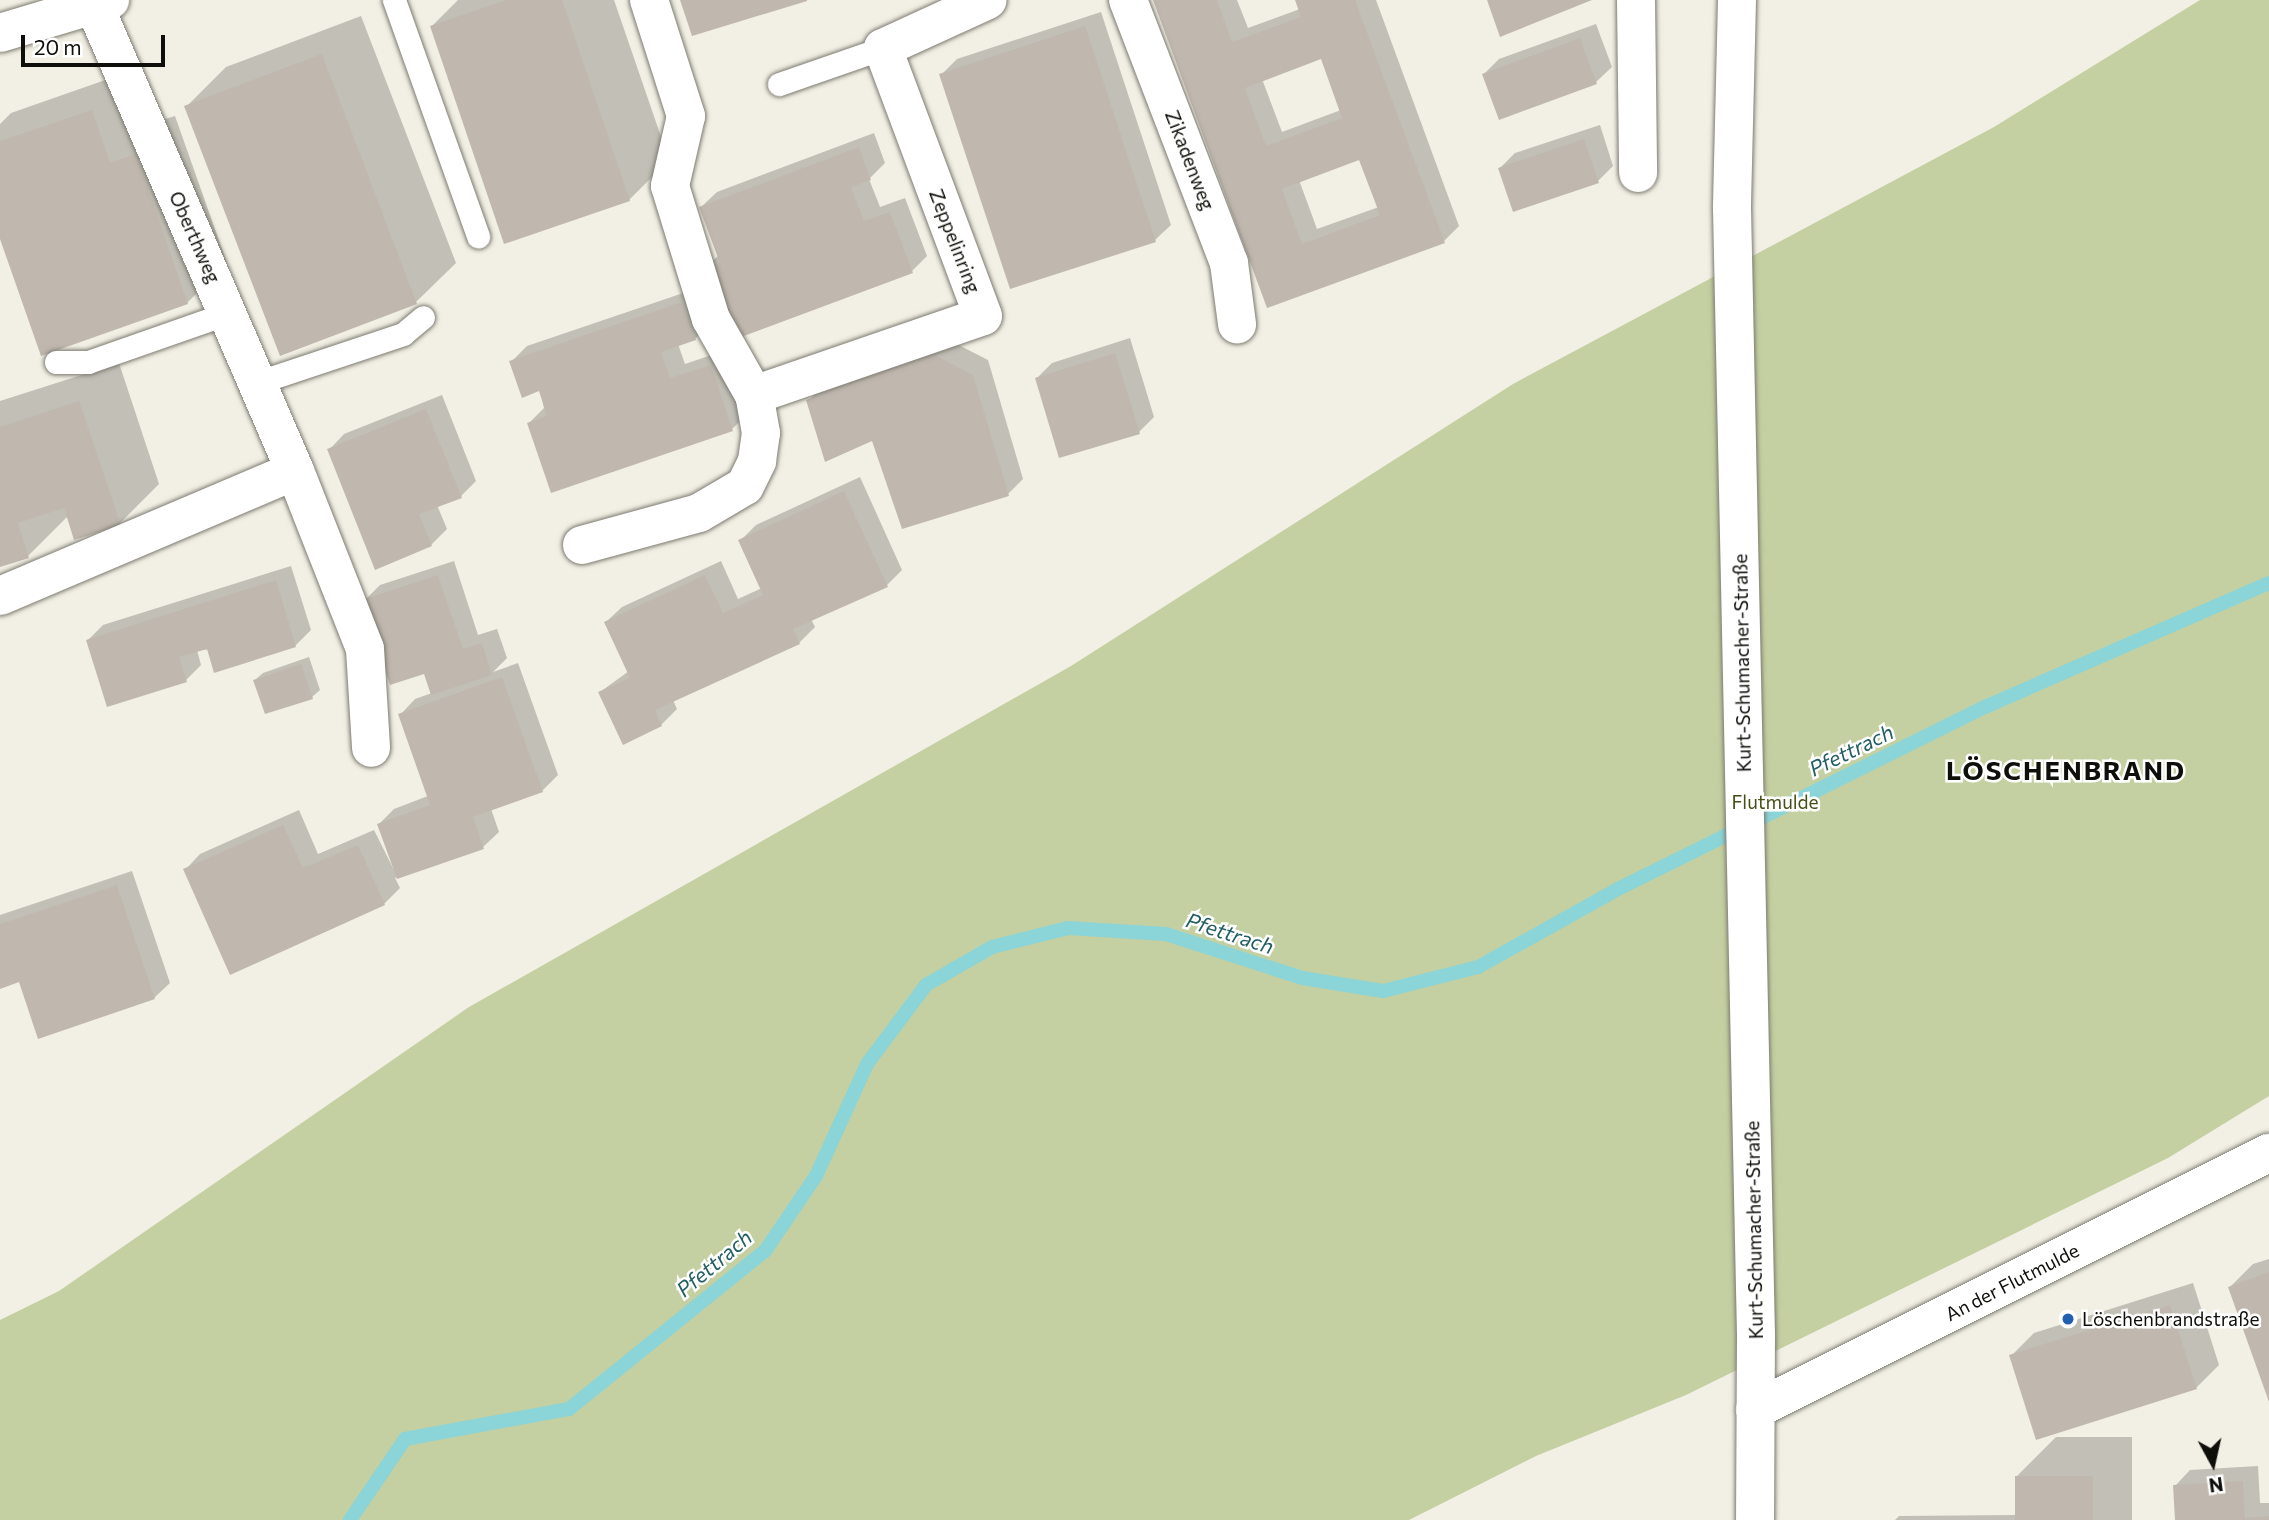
<!DOCTYPE html>
<html>
<head>
<meta charset="utf-8">
<style>
  body { margin:0 }
  #map { position:relative; width:2269px; height:1520px; overflow:hidden; background:#f2efe4; font-family:Commissioner,sans-serif }
  div>[style] { position:absolute }
  [style*='--x'] { left:calc(var(--x)*1px); top:calc(var(--y)*1px); width:calc(var(--w)*1px); rotate:calc(var(--a)*1deg) }
  .green>* { inset:0; background:#c4d0a1 }
  .shadow>* { inset:0; background:#0003 }
  .stream>* { height:14px; margin:-7px; padding:0 7px; transform-origin:7px; border-radius:7px; background:#8bd4d8 }
  .building>* { inset:0; background:#c0b8af }
  .roads { filter:drop-shadow(0 0 2px #7d7b71) drop-shadow(0 0 2px #7d7b71) }
  .service>* { height:23px; margin:-11.5px; padding:0 11.5px; transform-origin:11.5px; border-radius:11.5px; background:#fff }
  .minor>* { height:38px; margin:-19px; padding:0 19px; transform-origin:19px; border-radius:19px; background:#fff }
  .secondary>* { height:38px; margin:-19px; padding:0 19px; transform-origin:19px; border-radius:19px; background:#fff }
  .dots>* { width:19px; height:19px; translate:-50% -50%; box-sizing:border-box; border:4px solid #fff; border-radius:50% }
  span { translate:-50% -50%; white-space:nowrap; text-align:center; line-height:1.15; -webkit-text-stroke:5px #fff; paint-order:stroke }
  .street-label { font-size:19px; color:#0e0e0a }
  .park-label { font-size:19px; color:#444f15 }
  .poi-label { font-size:19px; color:#0e0e0a }
  .left { translate:0 -50%; text-align:left }
  .water-label { font-size:21px; color:#225e62; font-style:italic }
  .district-label { font-size:26px; color:#0e0e0a; font-weight:700; letter-spacing:2px }
  .north { position:absolute; left:2178px; top:1429px; width:70px; height:70px; -webkit-text-stroke:5px #fff; paint-order:stroke; rotate:172deg; font-size:19px; font-weight:700; line-height:28px; text-align:center; color:#0e0e0a }
  .north::after { content:''; display:block; margin:auto; width:24px; height:32px; background:#0e0e0a; clip-path:polygon(50% 0,100% 100%,50% 72%,0 100%) }
  .scale { position:absolute; left:21px; top:35px; width:144px; height:32px; box-sizing:border-box; border:4px solid #0e0e0a; border-top:0; padding-left:9px; font-size:21px; line-height:24px; white-space:nowrap; color:#0e0e0a; -webkit-text-stroke:5px #fff; paint-order:stroke }
</style>
</head>
<body>
<div id="map">
  <div class="green">
    <i style="clip-path:polygon(2200px 0,2269px 0,2269px 1096px,2168px 1158px,1686px 1395px,1536px 1456px,1409px 1520px,0 1520px,0 1320px,59px 1291px,469px 1007px,1071px 666px,1513px 384px,1994px 127px)"></i>
  </div>
  <div class="shadow">
    <i style="clip-path:polygon(458px 0,614px 0,669px 160px,629px 200px,432px 26px)"></i>
    <i style="clip-path:polygon(evenodd,1155px 0,1237px 0,1248px 28px,1300px 9px,1297px 0,1376px 0,1459px 226px,1444px 241px,1268px 306px,1155px 0,1322px 57px,1341px 110px,1282px 132px,1262px 79px,1322px 57px,1155px 0,1361px 158px,1379px 207px,1317px 229px,1299px 180px,1361px 158px)"></i>
    <i style="clip-path:polygon(1101px 12px,1171px 225px,1155px 240px,941px 75px,957px 59px)"></i>
    <i style="clip-path:polygon(361px 16px,456px 263px,416px 302px,281px 354px,186px 107px,226px 67px)"></i>
    <i style="clip-path:polygon(1596px 24px,1612px 67px,1596px 82px,1484px 74px,1499px 59px)"></i>
    <i style="clip-path:polygon(131px 71px,149px 124px,175px 116px,227px 263px,187px 303px,0 234px,0 124px,11px 113px)"></i>
    <i style="clip-path:polygon(1600px 125px,1613px 166px,1598px 181px,1500px 168px,1515px 153px)"></i>
    <i style="clip-path:polygon(874px 133px,885px 163px,869px 179px,880px 207px,905px 198px,927px 256px,912px 271px,700px 272px,719px 255px,701px 207px,717px 192px)"></i>
    <i style="clip-path:polygon(698px 288px,710px 323px,695px 339px,678px 344px,685px 364px,726px 350px,748px 414px,732px 429px,552px 491px,529px 423px,544px 408px,540px 389px,511px 362px,527px 346px)"></i>
    <i style="clip-path:polygon(943px 337px,988px 360px,1023px 479px,1008px 494px,873px 438px,808px 401px,824px 385px)"></i>
    <i style="clip-path:polygon(1130px 338px,1154px 417px,1139px 432px,1037px 378px,1052px 363px)"></i>
    <i style="clip-path:polygon(119px 363px,159px 484px,120px 523px,68px 516px,28px 556px,0 566px,0 401px)"></i>
    <i style="clip-path:polygon(442px 395px,476px 481px,461px 496px,437px 505px,447px 529px,431px 545px,329px 450px,344px 434px)"></i>
    <i style="clip-path:polygon(860px 477px,902px 570px,887px 585px,811px 619px,815px 627px,799px 643px,673px 700px,677px 709px,661px 725px,600px 692px,629px 671px,606px 622px,622px 607px,721px 561px,738px 599px,762px 588px,740px 541px,756px 525px)"></i>
    <i style="clip-path:polygon(454px 561px,478px 635px,497px 629px,507px 658px,493px 672px,518px 663px,558px 775px,542px 791px,491px 809px,499px 832px,483px 847px,395px 878px,400px 888px,384px 904px,185px 870px,200px 854px,299px 810px,318px 854px,374px 830px,397px 876px,379px 824px,394px 809px,428px 796px,400px 715px,415px 699px,432px 693px,426px 671px,364px 601px,380px 585px)"></i>
    <i style="clip-path:polygon(291px 566px,311px 630px,295px 646px,197px 650px,201px 665px,186px 680px,88px 640px,103px 625px)"></i>
    <i style="clip-path:polygon(309px 657px,320px 690px,312px 697px,255px 680px,263px 673px)"></i>
    <i style="clip-path:polygon(132px 871px,170px 983px,154px 998px,20px 980px,0 987px,0 915px)"></i>
    <i style="clip-path:polygon(2269px 1259px,2269px 1398px,2230px 1287px,2253px 1264px)"></i>
    <i style="clip-path:polygon(2193px 1283px,2219px 1365px,2196px 1388px,2011px 1356px,2034px 1333px)"></i>
    <i style="clip-path:polygon(2056px 1437px,2132px 1437px,2132px 1520px,1895px 1520px,1899px 1516px,2016px 1515px,2016px 1477px)"></i>
    <i style="clip-path:polygon(2258px 1466px,2260px 1503px,2269px 1503px,2269px 1520px,2177px 1520px,2175px 1486px,2190px 1470px)"></i>
  </div>
  <div class="stream">
    <i style="--x:350;--y:1520;--w:98;--a:-55.8"></i>
    <i style="--x:405;--y:1439;--w:167;--a:-10.4"></i>
    <i style="--x:569;--y:1409;--w:252;--a:-38.9"></i>
    <i style="--x:765;--y:1251;--w:91;--a:-55.8"></i>
    <i style="--x:816;--y:1176;--w:123;--a:-65.5"></i>
    <i style="--x:867;--y:1064;--w:99;--a:-53.2"></i>
    <i style="--x:926;--y:985;--w:76;--a:-29.9"></i>
    <i style="--x:992;--y:947;--w:78;--a:-14"></i>
    <i style="--x:1068;--y:928;--w:98;--a:3.5"></i>
    <i style="--x:1166;--y:934;--w:143;--a:17.9"></i>
    <i style="--x:1302;--y:978;--w:82;--a:9.1"></i>
    <i style="--x:1383;--y:991;--w:98;--a:-14.2"></i>
    <i style="--x:1478;--y:967;--w:162;--a:-29.1"></i>
    <i style="--x:1620;--y:888;--w:407;--a:-26.4"></i>
    <i style="--x:1985;--y:707;--w:310;--a:-23.6"></i>
  </div>
  <div class="building">
    <i style="clip-path:polygon(506px 0,562px 0,630px 201px,504px 244px,430px 26px)"></i>
    <i style="clip-path:polygon(680px 0,807px 0,807px 1px,692px 36px)"></i>
    <i style="clip-path:polygon(evenodd,1153px 0,1217px 0,1232px 42px,1301px 17px,1295px 0,1355px 0,1445px 243px,1267px 308px,1153px 0,1321px 59px,1342px 118px,1266px 146px,1245px 88px,1321px 59px,1153px 0,1359px 160px,1380px 215px,1302px 244px,1282px 189px,1359px 160px)"></i>
    <i style="clip-path:polygon(1487px 0,1592px 0,1500px 37px)"></i>
    <i style="clip-path:polygon(1085px 26px,1156px 242px,1010px 289px,939px 74px)"></i>
    <i style="clip-path:polygon(1580px 38px,1597px 84px,1499px 120px,1482px 74px)"></i>
    <i style="clip-path:polygon(322px 54px,417px 304px,280px 356px,184px 106px)"></i>
    <i style="clip-path:polygon(92px 110px,110px 163px,136px 154px,188px 304px,41px 356px,0 239px,0 141px)"></i>
    <i style="clip-path:polygon(1584px 139px,1599px 183px,1513px 212px,1498px 168px)"></i>
    <i style="clip-path:polygon(859px 147px,871px 180px,851px 187px,864px 221px,890px 212px,913px 273px,725px 343px,698px 271px,720px 263px,699px 207px)"></i>
    <i style="clip-path:polygon(682px 302px,696px 340px,661px 352px,670px 378px,711px 365px,733px 431px,551px 493px,527px 423px,547px 416px,539px 391px,522px 398px,509px 361px)"></i>
    <i style="clip-path:polygon(927px 351px,973px 375px,1009px 496px,902px 529px,872px 441px,825px 462px,806px 400px)"></i>
    <i style="clip-path:polygon(1115px 353px,1140px 434px,1059px 458px,1035px 378px)"></i>
    <i style="clip-path:polygon(79px 401px,121px 525px,74px 540px,64px 508px,18px 523px,29px 558px,0 567px,0 427px)"></i>
    <i style="clip-path:polygon(426px 409px,462px 498px,419px 514px,432px 546px,375px 570px,327px 449px)"></i>
    <i style="clip-path:polygon(844px 491px,888px 587px,793px 629px,800px 644px,655px 710px,662px 726px,623px 745px,598px 692px,630px 678px,604px 622px,705px 575px,723px 613px,763px 595px,738px 540px)"></i>
    <i style="clip-path:polygon(438px 575px,463px 649px,482px 643px,492px 675px,431px 695px,424px 674px,390px 685px,362px 600px)"></i>
    <i style="clip-path:polygon(276px 580px,296px 647px,214px 673px,207px 649px,179px 657px,187px 682px,107px 707px,86px 640px)"></i>
    <i style="clip-path:polygon(301px 664px,313px 699px,265px 714px,253px 680px)"></i>
    <i style="clip-path:polygon(502px 677px,543px 792px,473px 817px,484px 849px,397px 879px,377px 824px,430px 805px,398px 714px)"></i>
    <i style="clip-path:polygon(283px 825px,303px 868px,358px 845px,385px 905px,230px 975px,183px 869px)"></i>
    <i style="clip-path:polygon(117px 885px,155px 999px,38px 1039px,19px 982px,0 989px,0 924px)"></i>
    <i style="clip-path:polygon(2269px 1272px,2269px 1402px,2228px 1287px)"></i>
    <i style="clip-path:polygon(2170px 1305px,2197px 1389px,2036px 1440px,2009px 1355px)"></i>
    <i style="clip-path:polygon(2015px 1476px,2093px 1476px,2093px 1520px,2015px 1520px)"></i>
    <i style="clip-path:polygon(2243px 1481px,2245px 1518px,2269px 1516px,2269px 1520px,2175px 1520px,2173px 1485px)"></i>
  </div>
  <div class="roads">
    <div class="service">
      <i style="--x:394;--y:0;--w:251;--a:70.4"></i>
      <i style="--x:779;--y:84;--w:110;--a:-19.1"></i>
      <i style="--x:56;--y:362;--w:32;--a:0"></i>
      <i style="--x:88;--y:362;--w:148;--a:-19.3"></i>
      <i style="--x:259;--y:382;--w:152;--a:-18.4"></i>
      <i style="--x:403;--y:334;--w:26;--a:-40"></i>
    </div>
    <div class="minor">
      <i style="--x:649;--y:0;--w:122;--a:72.3"></i>
      <i style="--x:686;--y:116;--w:72;--a:102.9"></i>
      <i style="--x:670;--y:186;--w:139;--a:72.9"></i>
      <i style="--x:711;--y:319;--w:87;--a:60.5"></i>
      <i style="--x:754;--y:395;--w:242;--a:-19"></i>
      <i style="--x:983;--y:316;--w:286;--a:-110.5"></i>
      <i style="--x:883;--y:48;--w:115;--a:-24.6"></i>
      <i style="--x:1128;--y:0;--w:282;--a:69"></i>
      <i style="--x:1229;--y:263;--w:62;--a:82.5"></i>
      <i style="--x:1636;--y:0;--w:173;--a:89.3"></i>
      <i style="--x:0;--y:33;--w:115;--a:-16.7"></i>
      <i style="--x:295;--y:471;--w:191;--a:68.5"></i>
      <i style="--x:365;--y:649;--w:99;--a:86.5"></i>
      <i style="--x:582;--y:545;--w:121;--a:-15.3"></i>
      <i style="--x:699;--y:513;--w:53;--a:-30.4"></i>
      <i style="--x:745;--y:486;--w:28;--a:-64"></i>
      <i style="--x:757;--y:461;--w:28;--a:-82"></i>
      <i style="--x:761;--y:433;--w:39;--a:-100"></i>
      <i style="--x:0;--y:596;--w:320;--a:-23"></i>
      <i style="--x:295;--y:471;--w:508;--a:-113.33"></i>
      <i style="--x:1755;--y:1410;--w:575;--a:-26.57"></i>
    </div>
    <div class="secondary">
      <i style="--x:1737;--y:0;--w:208;--a:91.4"></i>
      <i style="--x:1732;--y:208;--w:1127;--a:88.78"></i>
      <i style="--x:1756;--y:1335;--w:185;--a:90.3"></i>
    </div>
  </div>
  <div class="dots">
    <i style="left:2068px;top:1319px;background:#215fb0"></i>
  </div>
  <div class="street-label">
    <span style="left:1190px;top:160px;rotate:69deg">Zikadenweg</span>
    <span style="left:195px;top:237px;rotate:66deg">Oberthweg</span>
    <span style="left:955px;top:241px;rotate:69deg">Zeppelinring</span>
    <span style="left:1742px;top:663px;rotate:-91deg">Kurt-Schumacher-Straße</span>
    <span style="left:1754px;top:1230px;rotate:-91deg">Kurt-Schumacher-Straße</span>
    <span style="left:2012px;top:1282px;rotate:-27deg">An der Flutmulde</span>
  </div>
  <div class="park-label">
    <span style="left:1775px;top:802px">Flutmulde</span>
  </div>
  <div class="poi-label">
    <span class="left" style="left:2082px;top:1319px">Löschenbrandstraße</span>
  </div>
  <div class="water-label">
    <span style="left:1851px;top:750px;rotate:-26deg">Pfettrach</span>
    <span style="left:1230px;top:933px;rotate:18deg">Pfettrach</span>
    <span style="left:714px;top:1263px;rotate:-40deg">Pfettrach</span>
  </div>
  <div class="district-label">
    <span style="left:2066px;top:770px">LÖSCHENBRAND</span>
  </div>
  <div class="north">N</div>
  <div class="scale">20 m</div>
</div>
</body>
</html>
